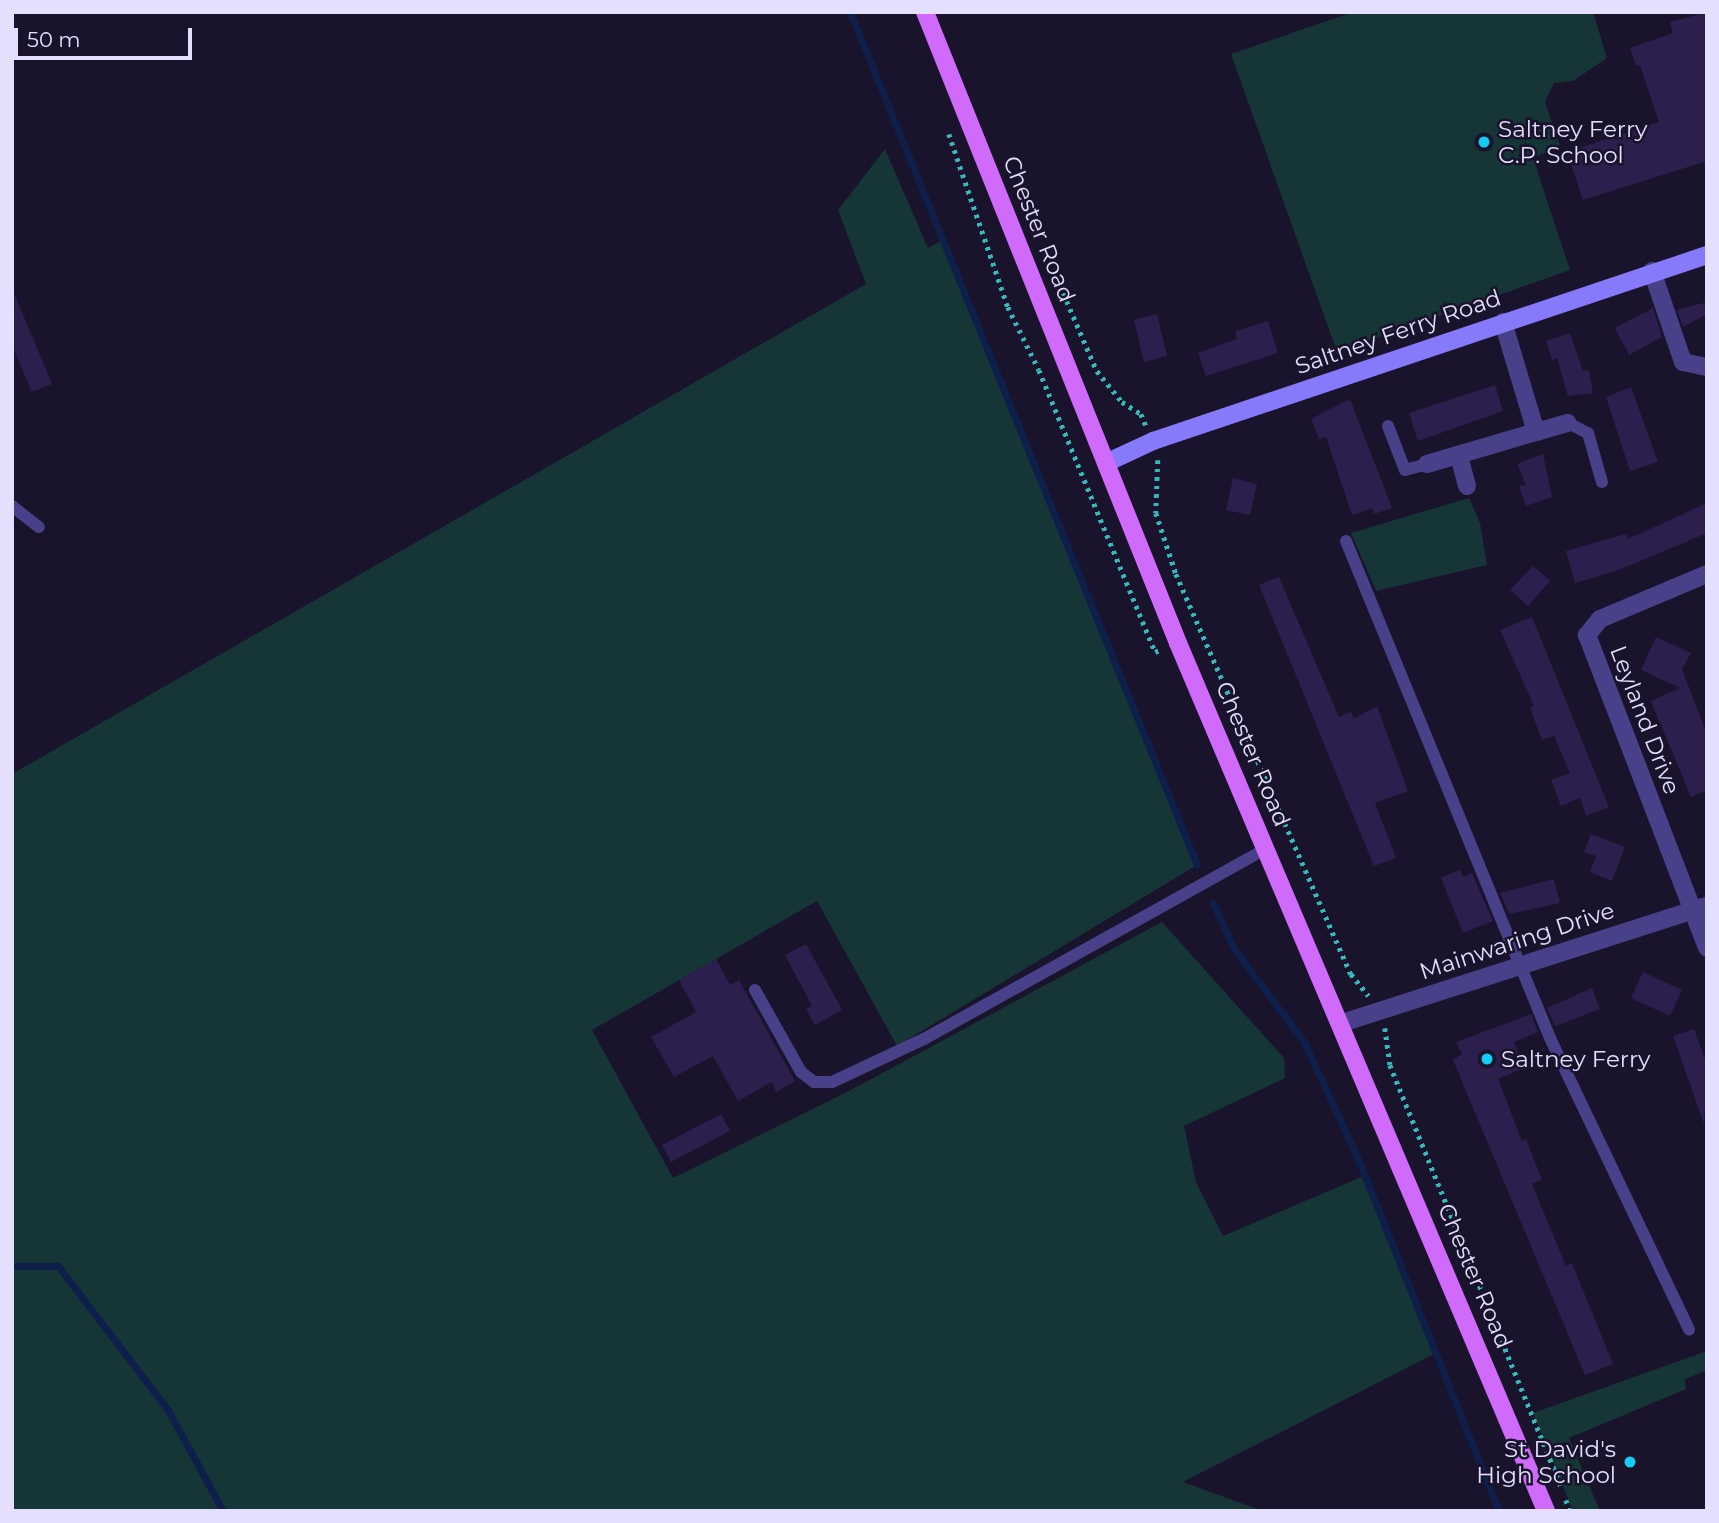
<!DOCTYPE html>
<html>
<head>
<meta charset="utf-8">
<style>
  body { margin:0 }
  #map { position:relative; width:1719px; height:1523px; overflow:hidden; background:#19132c; font-family:Montserrat,sans-serif }
  div>[style] { position:absolute }
  [style*='--x'] { left:calc(var(--x)*1px); top:calc(var(--y)*1px); width:calc(var(--w)*1px); rotate:calc(var(--a)*1deg) }
  .green>* { inset:0; background:#163536 }
  .stream>* { height:7px; margin:-3.5px; padding:0 3.5px; transform-origin:3.5px; border-radius:3.5px; background:#0e1f4b }
  .building>* { inset:0; background:#2c1f4d }
  .path>* { height:4.5px; margin-top:-2.25px; transform-origin:0; background:repeating-linear-gradient(90deg,#36b9bb 0 3.5px,transparent 0 8.5px) }
  .service>* { height:12px; margin:-6px; padding:0 6px; transform-origin:6px; border-radius:6px; background:#484089 }
  .minor>* { height:18px; margin:-9px; padding:0 9px; transform-origin:9px; border-radius:9px; background:#484089 }
  .secondary>* { height:18px; margin:-9px; padding:0 9px; transform-origin:9px; border-radius:9px; background:#877afa }
  .primary>* { height:18px; margin:-9px; padding:0 9px; transform-origin:9px; border-radius:9px; background:#cf6afa }
  .dots>* { width:19px; height:19px; translate:-50% -50%; box-sizing:border-box; border:4px solid #19132c; border-radius:50% }
  span { translate:-50% -50%; white-space:nowrap; text-align:center; line-height:1.15; -webkit-text-stroke:5px #19132c; paint-order:stroke }
  .poi-label { font-size:23px; color:#e5dffe }
  .left { translate:0 -50%; text-align:left }
  .right { translate:-100% -50%; text-align:right }
  .street-label { font-size:23px; color:#e5dffe }
  .frame { position:absolute; inset:0; border:14px solid #e5dffe; pointer-events:none }
  .scale { position:absolute; left:14px; top:28px; width:178px; height:32px; box-sizing:border-box; border:4px solid #e5dffe; border-top:0; padding-left:9px; font-size:21px; line-height:24px; white-space:nowrap; color:#e5dffe; -webkit-text-stroke:5px #19132c; paint-order:stroke }
</style>
</head>
<body>
<div id="map">
  <div class="green">
    <i style="clip-path:polygon(1353px 12px,1593px 12px,1607px 58px,1573px 81px,1554px 83px,1545px 102px,1560px 146px,1533px 158px,1570px 270px,1337px 352px,1231px 54px)"></i>
    <i style="clip-path:polygon(885px 149px,928px 248px,941px 241px,1197px 865px,897px 1046px,817px 901px,592px 1030px,673px 1178px,849px 1091px,1162px 922px,1284px 1058px,1285px 1078px,1184px 1126px,1196px 1182px,1223px 1236px,1364px 1176px,1436px 1353px,1183px 1482px,1263px 1511px,12px 1511px,12px 774px,866px 284px,838px 210px)"></i>
    <i style="clip-path:polygon(1469px 498px,1480px 523px,1487px 565px,1376px 591px,1351px 533px)"></i>
    <i style="clip-path:polygon(1707px 1351px,1707px 1370px,1685px 1379px,1686px 1389px,1569px 1438px,1600px 1511px,1573px 1511px,1533px 1413px)"></i>
  </div>
  <div class="stream">
    <i style="--x:850;--y:12;--w:921;--a:67.86"></i>
    <i style="--x:1213;--y:903;--w:51;--a:65.5"></i>
    <i style="--x:1234;--y:949;--w:116;--a:53"></i>
    <i style="--x:1304;--y:1042;--w:129;--a:65.2"></i>
    <i style="--x:1358;--y:1159;--w:379;--a:68.2"></i>
    <i style="--x:12;--y:1266;--w:46;--a:0"></i>
    <i style="--x:58;--y:1266;--w:181;--a:52.6"></i>
    <i style="--x:168;--y:1410;--w:115;--a:61.4"></i>
  </div>
  <div class="building">
    <i style="clip-path:polygon(1707px 12px,1707px 161px,1583px 200px,1567px 152px,1659px 122px,1640px 65px,1636px 66px,1630px 48px,1673px 33px,1670px 22px)"></i>
    <i style="clip-path:polygon(12px 288px,52px 384px,32px 392px,12px 345px)"></i>
    <i style="clip-path:polygon(1707px 302px,1707px 314px,1683px 327px,1677px 310px)"></i>
    <i style="clip-path:polygon(1653px 308px,1662px 337px,1629px 355px,1615px 328px)"></i>
    <i style="clip-path:polygon(1157px 314px,1167px 356px,1144px 362px,1134px 320px)"></i>
    <i style="clip-path:polygon(1268px 321px,1278px 353px,1206px 376px,1198px 353px,1237px 339px,1235px 331px)"></i>
    <i style="clip-path:polygon(1570px 333px,1583px 371px,1589px 370px,1593px 393px,1568px 396px,1557px 358px,1552px 360px,1546px 341px)"></i>
    <i style="clip-path:polygon(1495px 385px,1503px 411px,1418px 441px,1409px 413px)"></i>
    <i style="clip-path:polygon(1631px 387px,1658px 462px,1630px 471px,1606px 397px)"></i>
    <i style="clip-path:polygon(1350px 399px,1392px 508px,1374px 514px,1372px 508px,1352px 515px,1326px 437px,1319px 439px,1311px 419px)"></i>
    <i style="clip-path:polygon(1543px 454px,1552px 497px,1526px 506px,1519px 486px,1526px 485px,1517px 464px)"></i>
    <i style="clip-path:polygon(1233px 478px,1257px 484px,1250px 515px,1226px 510px)"></i>
    <i style="clip-path:polygon(1707px 503px,1707px 533px,1616px 571px,1575px 583px,1566px 551px,1626px 534px,1628px 539px)"></i>
    <i style="clip-path:polygon(1533px 566px,1550px 581px,1528px 606px,1510px 590px)"></i>
    <i style="clip-path:polygon(1279px 577px,1339px 717px,1351px 712px,1354px 719px,1377px 706px,1408px 791px,1375px 803px,1396px 858px,1374px 866px,1259px 585px)"></i>
    <i style="clip-path:polygon(1532px 617px,1609px 807px,1586px 816px,1580px 798px,1561px 806px,1551px 780px,1570px 773px,1554px 736px,1542px 740px,1530px 708px,1534px 706px,1500px 630px)"></i>
    <i style="clip-path:polygon(1656px 637px,1691px 653px,1682px 669px,1707px 735px,1707px 790px,1691px 797px,1651px 701px,1680px 688px,1641px 670px)"></i>
    <i style="clip-path:polygon(1591px 834px,1625px 847px,1612px 881px,1590px 872px,1596px 856px,1584px 852px)"></i>
    <i style="clip-path:polygon(1460px 870px,1463px 877px,1472px 873px,1493px 921px,1463px 933px,1441px 878px)"></i>
    <i style="clip-path:polygon(1554px 879px,1560px 903px,1509px 914px,1500px 893px)"></i>
    <i style="clip-path:polygon(806px 944px,842px 1010px,815px 1025px,806px 1009px,812px 1006px,785px 955px)"></i>
    <i style="clip-path:polygon(716px 959px,730px 985px,739px 980px,795px 1081px,776px 1092px,772px 1082px,738px 1101px,713px 1056px,674px 1077px,651px 1037px,696px 1012px,679px 980px)"></i>
    <i style="clip-path:polygon(1643px 972px,1682px 990px,1670px 1016px,1631px 998px)"></i>
    <i style="clip-path:polygon(1592px 988px,1600px 1009px,1555px 1026px,1547px 1008px)"></i>
    <i style="clip-path:polygon(1531px 1014px,1538px 1032px,1514px 1042px,1524px 1068px,1498px 1079px,1522px 1141px,1526px 1139px,1542px 1180px,1532px 1184px,1566px 1266px,1572px 1263px,1613px 1364px,1585px 1375px,1453px 1060px,1462px 1054px,1456px 1042px)"></i>
    <i style="clip-path:polygon(1694px 1029px,1707px 1065px,1704px 1124px,1673px 1036px)"></i>
    <i style="clip-path:polygon(721px 1114px,730px 1131px,671px 1162px,662px 1145px)"></i>
  </div>
  <div class="path">
    <i style="--x:949;--y:134;--w:183;--a:71.2"></i>
    <i style="--x:1008;--y:307;--w:70;--a:63.8"></i>
    <i style="--x:1039;--y:370;--w:305;--a:67.6"></i>
    <i style="--x:1155;--y:652;--w:8;--a:-23"></i>
    <i style="--x:1050;--y:262;--w:119;--a:66.7"></i>
    <i style="--x:1097;--y:371;--w:40;--a:51"></i>
    <i style="--x:1122;--y:402;--w:22;--a:32"></i>
    <i style="--x:1141;--y:414;--w:13;--a:67"></i>
    <i style="--x:1158;--y:460;--w:53;--a:92.2"></i>
    <i style="--x:1156;--y:513;--w:64;--a:71.8"></i>
    <i style="--x:1176;--y:574;--w:437;--a:66.4"></i>
    <i style="--x:1351;--y:974;--w:28;--a:51"></i>
    <i style="--x:1385;--y:1028;--w:37;--a:82"></i>
    <i style="--x:1390;--y:1065;--w:458;--a:67.9"></i>
    <i style="--x:1566;--y:1500;--w:12;--a:70"></i>
  </div>
  <div class="service">
    <i style="--x:1568;--y:423;--w:22;--a:27"></i>
    <i style="--x:1588;--y:433;--w:51;--a:74.1"></i>
    <i style="--x:1388;--y:426;--w:47;--a:68.9"></i>
    <i style="--x:1405;--y:470;--w:23;--a:-15"></i>
    <i style="--x:12;--y:506;--w:34;--a:38"></i>
    <i style="--x:1346;--y:541;--w:537;--a:67.68"></i>
    <i style="--x:1550;--y:1038;--w:323;--a:64.5"></i>
    <i style="--x:755;--y:990;--w:94;--a:60.7"></i>
    <i style="--x:801;--y:1072;--w:16;--a:38"></i>
    <i style="--x:814;--y:1082;--w:18;--a:0"></i>
    <i style="--x:832;--y:1082;--w:102;--a:-25.1"></i>
    <i style="--x:924;--y:1039;--w:393;--a:-29.1"></i>
  </div>
  <div class="minor">
    <i style="--x:1652;--y:271;--w:96;--a:71.2"></i>
    <i style="--x:1683;--y:362;--w:25;--a:12"></i>
    <i style="--x:1536;--y:432;--w:33;--a:-16"></i>
    <i style="--x:1459;--y:456;--w:31;--a:75"></i>
    <i style="--x:1427;--y:464;--w:114;--a:-16.4"></i>
    <i style="--x:1536;--y:432;--w:115;--a:-106.7"></i>
    <i style="--x:1707;--y:574;--w:116;--a:157.2"></i>
    <i style="--x:1600;--y:619;--w:21;--a:129"></i>
    <i style="--x:1587;--y:635;--w:335;--a:69"></i>
    <i style="--x:1342;--y:1023;--w:383;--a:-17.8"></i>
  </div>
  <div class="secondary">
    <i style="--x:1108;--y:462;--w:50;--a:-25"></i>
    <i style="--x:1153;--y:441;--w:584;--a:-18.56"></i>
  </div>
  <div class="primary">
    <i style="--x:925;--y:12;--w:680;--a:68.15"></i>
    <i style="--x:1178;--y:643;--w:943;--a:67.02"></i>
  </div>
  <div class="dots">
    <i style="left:1484px;top:142px;background:#12cef7"></i>
    <i style="left:1487px;top:1059px;background:#12cef7"></i>
    <i style="left:1630px;top:1462px;background:#12cef7"></i>
  </div>
  <div class="poi-label">
    <span class="left" style="left:1498px;top:142px">Saltney Ferry<br>C.P. School</span>
    <span class="left" style="left:1501px;top:1059px">Saltney Ferry</span>
    <span class="right" style="left:1616px;top:1462px">St David's<br>High School</span>
  </div>
  <div class="street-label">
    <span style="left:1039px;top:229px;rotate:68deg">Chester Road</span>
    <span style="left:1398px;top:332px;rotate:-19deg">Saltney Ferry Road</span>
    <span style="left:1645px;top:720px;rotate:69deg">Leyland Drive</span>
    <span style="left:1253px;top:754px;rotate:67deg">Chester Road</span>
    <span style="left:1517px;top:941px;rotate:-18deg">Mainwaring Drive</span>
    <span style="left:1475px;top:1276px;rotate:67deg">Chester Road</span>
  </div>
  <div class="frame"></div>
  <div class="scale">50 m</div>
</div>
</body>
</html>
